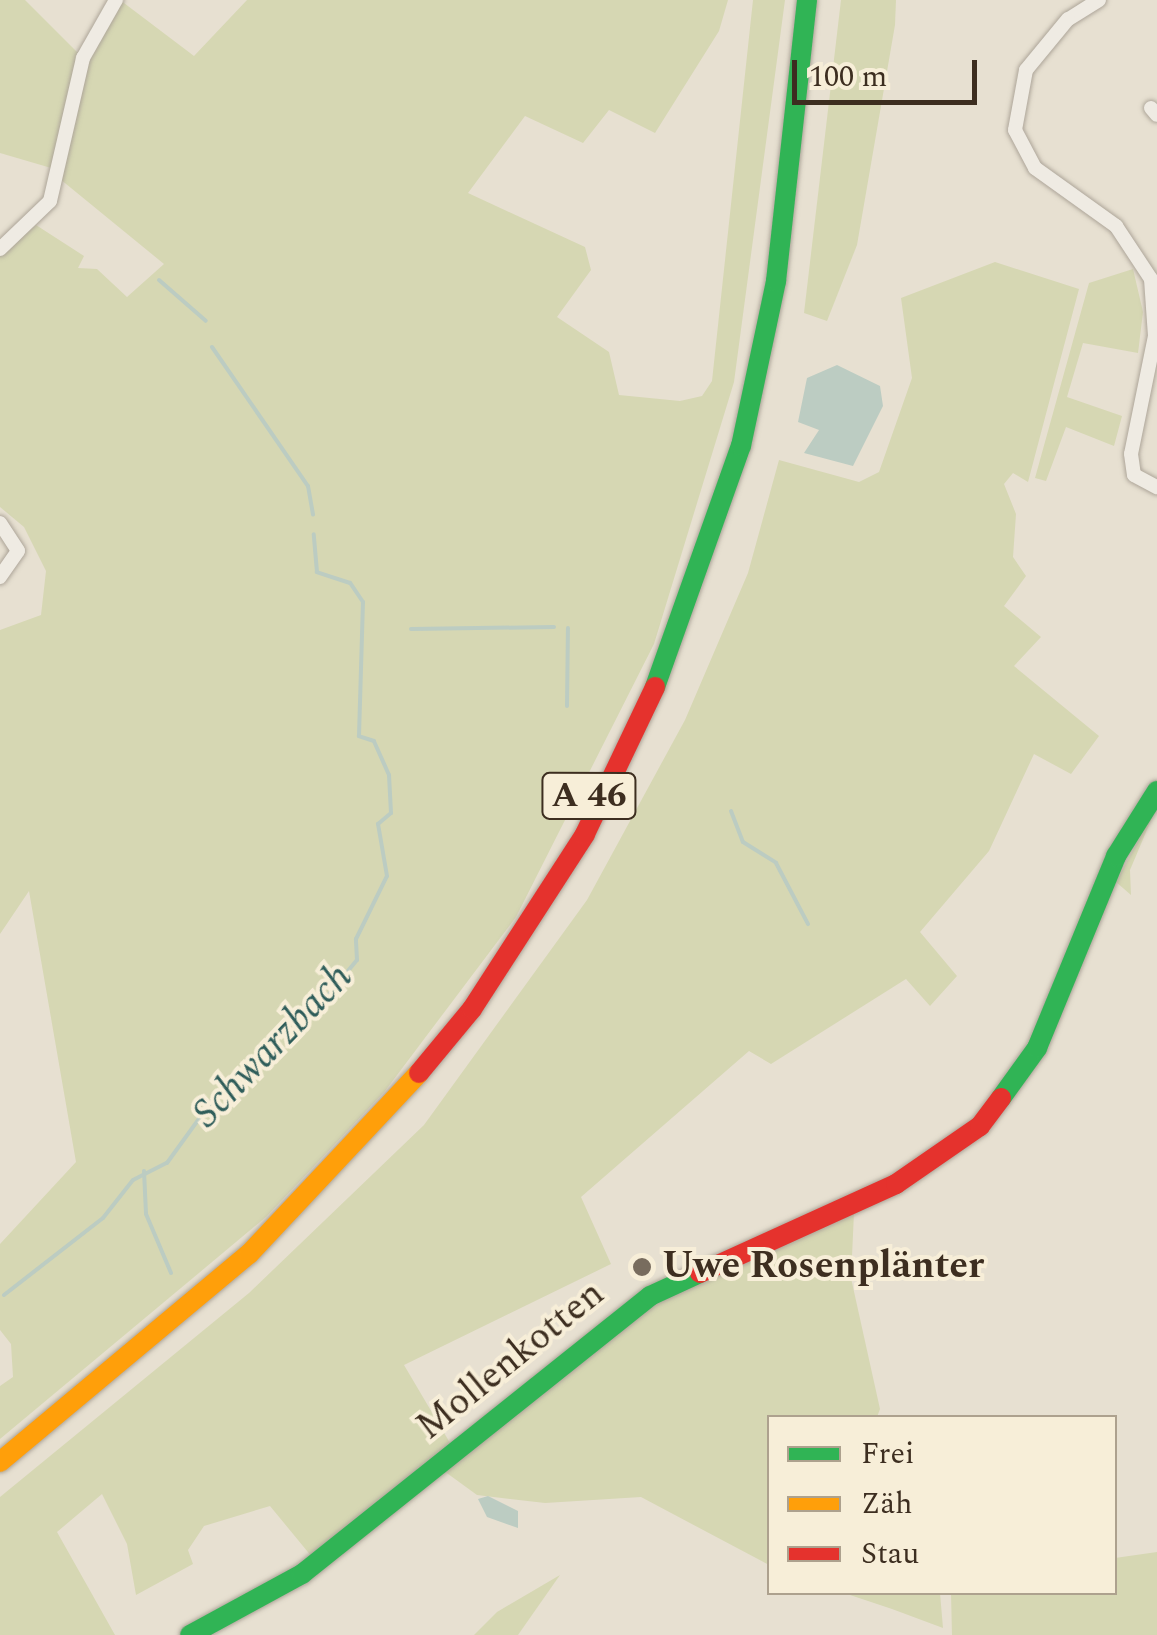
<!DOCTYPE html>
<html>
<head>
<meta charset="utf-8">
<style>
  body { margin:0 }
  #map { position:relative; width:1157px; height:1635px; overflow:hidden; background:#e7e0d1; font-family:Spectral,serif }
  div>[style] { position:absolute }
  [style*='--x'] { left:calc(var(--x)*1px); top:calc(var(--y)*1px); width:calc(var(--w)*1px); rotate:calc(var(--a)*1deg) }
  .green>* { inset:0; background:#d6d7b3 }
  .water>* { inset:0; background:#bcccc2 }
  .stream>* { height:4px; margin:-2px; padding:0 2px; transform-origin:2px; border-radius:2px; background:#bcccc2 }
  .roads { filter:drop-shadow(0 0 2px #ada599) drop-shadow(0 0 2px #ada599) }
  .street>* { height:14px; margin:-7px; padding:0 7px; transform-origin:7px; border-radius:7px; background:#efebe3 }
  .fast>* { height:20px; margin:-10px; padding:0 10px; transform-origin:10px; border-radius:10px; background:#30b455 }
  .slow>* { height:20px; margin:-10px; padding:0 10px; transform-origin:10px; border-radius:10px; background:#ff9f0a }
  .jam>* { height:20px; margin:-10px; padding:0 10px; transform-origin:10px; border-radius:10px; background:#e5322d }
  .dots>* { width:28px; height:28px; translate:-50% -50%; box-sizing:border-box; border:5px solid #f7eed8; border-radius:50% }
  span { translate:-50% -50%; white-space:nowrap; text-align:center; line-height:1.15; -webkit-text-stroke:8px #f7eed8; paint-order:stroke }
  .shield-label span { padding:2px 8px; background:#f7eed8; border:2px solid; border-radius:8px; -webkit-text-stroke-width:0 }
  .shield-label { font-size:35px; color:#3d2e20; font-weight:700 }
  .poi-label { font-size:38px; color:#3d2e20; font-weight:700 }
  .left { translate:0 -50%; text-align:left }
  .street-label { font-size:38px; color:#3d2e20 }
  .water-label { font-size:40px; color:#2f5d5a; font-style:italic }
  .legend { position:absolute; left:767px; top:1415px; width:350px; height:180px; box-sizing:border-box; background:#f7eed8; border:2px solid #ada18e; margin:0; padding:12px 18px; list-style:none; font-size:30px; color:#3d2e20 }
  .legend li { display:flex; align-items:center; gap:20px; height:50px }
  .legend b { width:50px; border:2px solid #ada18e }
  .scale { position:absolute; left:792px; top:60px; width:185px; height:45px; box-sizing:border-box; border:5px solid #3d2e20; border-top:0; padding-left:12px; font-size:30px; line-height:35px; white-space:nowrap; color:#3d2e20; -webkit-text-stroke:8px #f7eed8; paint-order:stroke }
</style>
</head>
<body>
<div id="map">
  <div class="green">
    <i style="clip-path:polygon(0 0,25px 0,81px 56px,58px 170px,0 153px)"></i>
    <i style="clip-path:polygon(120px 0,194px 56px,247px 0,728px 0,719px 31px,655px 133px,609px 110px,583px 143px,525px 116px,468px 193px,585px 247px,591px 270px,557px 317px,609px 352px,619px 395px,680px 401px,702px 396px,712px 381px,753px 0,785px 0,734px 382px,654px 644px,516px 917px,385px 1091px,266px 1217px,0 1439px,0 1386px,13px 1377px,11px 1344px,0 1330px,0 1244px,76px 1162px,29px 891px,0 934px,0 630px,41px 615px,46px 571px,24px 527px,0 507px,0 256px,36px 225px,84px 256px,78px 268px,97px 269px,127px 297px,164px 264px,60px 179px,87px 54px)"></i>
    <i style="clip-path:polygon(841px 0,896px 0,895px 25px,857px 245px,827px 321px,804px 313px)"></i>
    <i style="clip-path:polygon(995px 262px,1079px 289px,1028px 482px,1013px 473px,1004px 484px,1016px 514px,1013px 557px,1026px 576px,1004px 606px,1041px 637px,1014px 666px,1099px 736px,1071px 774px,1034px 754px,989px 851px,920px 932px,957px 976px,930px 1006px,906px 979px,771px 1064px,749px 1051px,581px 1197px,611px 1264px,404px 1365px,453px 1448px,312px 1557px,270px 1506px,204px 1526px,188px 1550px,193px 1564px,136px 1595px,127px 1544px,102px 1494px,57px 1532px,115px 1635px,0 1635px,0 1497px,249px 1293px,424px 1125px,587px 900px,685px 720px,748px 573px,779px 460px,859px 482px,879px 472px,912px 378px,901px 298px)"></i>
    <i style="clip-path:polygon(1133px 269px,1143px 312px,1138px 353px,1083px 343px,1067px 397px,1122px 416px,1114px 446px,1066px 427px,1046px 481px,1035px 478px,1089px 283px)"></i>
    <i style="clip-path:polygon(1157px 806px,1130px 870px,1131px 895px,1116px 882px)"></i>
    <i style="clip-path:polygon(854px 1213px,851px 1278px,880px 1409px,877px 1417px,770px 1418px,769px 1565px,641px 1497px,545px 1503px,477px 1495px,444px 1471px,661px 1297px)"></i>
    <i style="clip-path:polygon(1157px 1552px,1157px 1635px,952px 1635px,951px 1593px,1114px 1592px,1115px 1558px)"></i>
    <i style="clip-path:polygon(560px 1575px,518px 1635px,474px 1635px,497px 1612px)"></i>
    <i style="clip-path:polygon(844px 1593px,940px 1593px,943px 1628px,892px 1609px)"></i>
  </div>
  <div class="water">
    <i style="clip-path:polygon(837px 365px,880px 386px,883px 406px,853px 466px,804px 453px,819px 430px,798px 422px,807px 378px)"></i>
    <i style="clip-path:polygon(488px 1496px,518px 1511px,518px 1528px,487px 1517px,478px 1499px)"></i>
  </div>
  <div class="stream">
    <i style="--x:159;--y:280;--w:62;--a:41.1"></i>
    <i style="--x:212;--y:347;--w:169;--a:55.4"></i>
    <i style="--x:308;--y:486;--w:29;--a:80"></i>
    <i style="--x:411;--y:629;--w:143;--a:-0.8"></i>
    <i style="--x:567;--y:706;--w:78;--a:-89.3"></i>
    <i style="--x:731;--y:811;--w:33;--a:69"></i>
    <i style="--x:743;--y:842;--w:39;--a:32"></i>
    <i style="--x:776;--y:863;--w:69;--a:62.3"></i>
    <i style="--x:144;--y:1171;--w:43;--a:87.3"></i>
    <i style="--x:146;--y:1214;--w:64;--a:67"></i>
    <i style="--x:4;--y:1295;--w:125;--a:-37.9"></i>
    <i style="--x:103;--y:1218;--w:48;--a:-51.7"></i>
    <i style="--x:133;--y:1180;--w:38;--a:-27"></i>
    <i style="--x:167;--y:1163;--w:80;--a:-54.1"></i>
    <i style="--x:214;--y:1098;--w:90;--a:-45.5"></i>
    <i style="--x:277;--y:1034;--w:21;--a:-5"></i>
    <i style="--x:298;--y:1032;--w:93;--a:-50.7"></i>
    <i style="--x:357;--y:960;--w:21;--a:-93"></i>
    <i style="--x:356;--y:939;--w:70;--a:-63.8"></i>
    <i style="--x:387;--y:876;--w:53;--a:-99.8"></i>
    <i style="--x:378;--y:824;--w:17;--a:-40"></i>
    <i style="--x:391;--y:813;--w:38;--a:-93"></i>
    <i style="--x:389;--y:775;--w:37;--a:-114"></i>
    <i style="--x:374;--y:741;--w:16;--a:-162"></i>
    <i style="--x:359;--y:736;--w:134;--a:-88.3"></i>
    <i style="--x:363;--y:602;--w:23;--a:-124"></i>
    <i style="--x:350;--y:583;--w:35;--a:-162"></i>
    <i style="--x:317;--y:572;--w:38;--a:-95"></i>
  </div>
  <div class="roads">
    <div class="street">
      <i style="--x:1099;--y:0;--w:36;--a:148"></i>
      <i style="--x:1068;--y:19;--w:66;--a:129.5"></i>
      <i style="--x:1026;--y:70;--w:61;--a:100.4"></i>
      <i style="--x:1015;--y:130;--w:43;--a:62.2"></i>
      <i style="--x:1035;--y:168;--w:100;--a:35.6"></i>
      <i style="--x:1116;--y:226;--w:64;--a:56.6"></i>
      <i style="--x:1151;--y:279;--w:57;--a:86"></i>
      <i style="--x:1155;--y:336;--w:120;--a:101.5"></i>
      <i style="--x:1131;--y:454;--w:21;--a:82"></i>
      <i style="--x:1134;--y:475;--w:26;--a:28"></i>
      <i style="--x:1151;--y:108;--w:9;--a:49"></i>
      <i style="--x:0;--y:249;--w:69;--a:-43.8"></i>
      <i style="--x:50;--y:201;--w:147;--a:-77"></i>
      <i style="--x:83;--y:58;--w:67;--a:-60.4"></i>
      <i style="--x:0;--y:523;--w:33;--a:57"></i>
      <i style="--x:18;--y:551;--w:32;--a:125"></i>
    </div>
    <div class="fast">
      <i style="--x:655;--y:687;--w:256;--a:-70.4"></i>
      <i style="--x:741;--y:446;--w:169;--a:-78"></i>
      <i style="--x:776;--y:281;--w:283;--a:-83.7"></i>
      <i style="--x:1001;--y:1098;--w:62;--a:-54.2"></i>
      <i style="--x:1037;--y:1048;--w:208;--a:-67.6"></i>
      <i style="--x:1116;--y:856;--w:77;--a:-57.8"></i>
      <i style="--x:190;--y:1635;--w:128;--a:-28.6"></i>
      <i style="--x:302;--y:1574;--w:445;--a:-38.6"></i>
      <i style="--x:650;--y:1296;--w:55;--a:-24.7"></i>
    </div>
    <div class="slow">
      <i style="--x:0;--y:1462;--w:324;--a:-39.9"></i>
      <i style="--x:249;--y:1254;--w:248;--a:-46.8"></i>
    </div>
    <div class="jam">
      <i style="--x:419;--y:1073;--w:83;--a:-50.4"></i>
      <i style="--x:472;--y:1009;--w:208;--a:-57.1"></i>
      <i style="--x:585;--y:834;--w:163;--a:-64.5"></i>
      <i style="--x:700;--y:1273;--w:215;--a:-24.4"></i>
      <i style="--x:896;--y:1184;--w:102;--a:-34.6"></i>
      <i style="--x:980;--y:1126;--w:35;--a:-53"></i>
    </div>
  </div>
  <div class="dots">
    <i style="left:642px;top:1267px;background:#786c5e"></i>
  </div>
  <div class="shield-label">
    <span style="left:589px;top:796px">A 46</span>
  </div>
  <div class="poi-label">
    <span class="left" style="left:662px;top:1267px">Uwe Rosenplänter</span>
  </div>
  <div class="street-label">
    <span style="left:511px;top:1361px;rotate:-39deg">Mollenkotten</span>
  </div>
  <div class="water-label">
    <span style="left:273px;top:1046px;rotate:-46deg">Schwarzbach</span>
  </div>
  <ul class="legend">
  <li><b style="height:12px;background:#30b455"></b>Frei</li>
  <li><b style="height:12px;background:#ff9f0a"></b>Zäh</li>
  <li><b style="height:12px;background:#e5322d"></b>Stau</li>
  </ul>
  <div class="scale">100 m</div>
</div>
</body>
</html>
